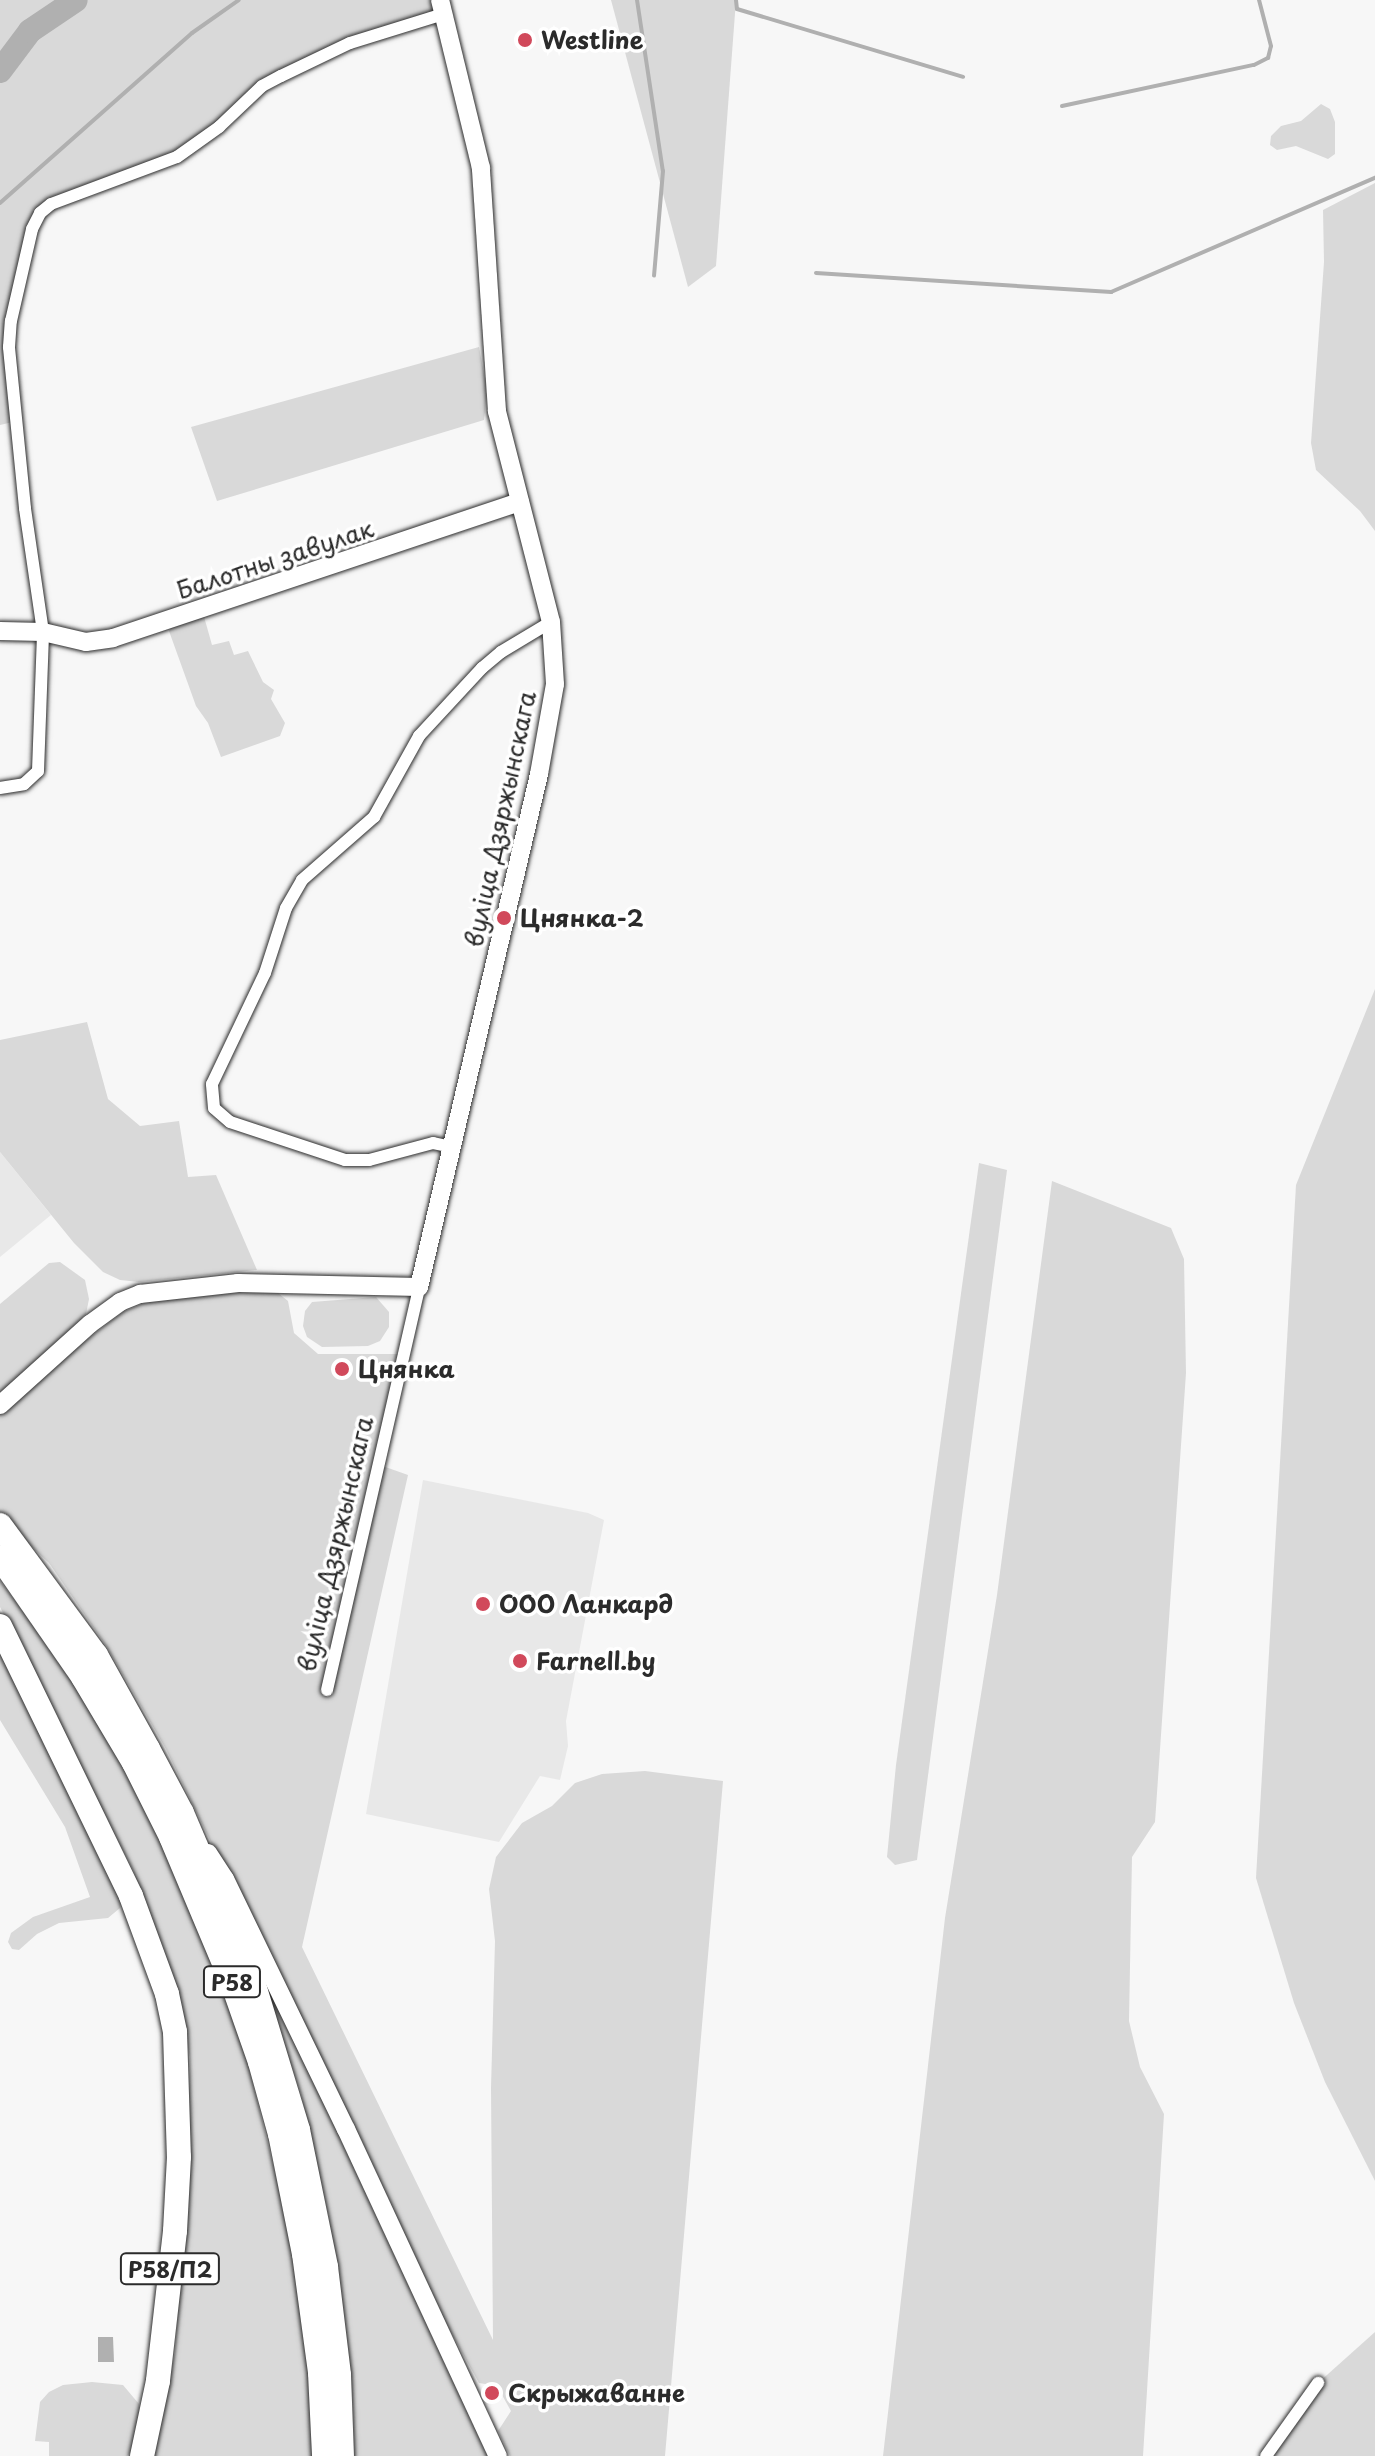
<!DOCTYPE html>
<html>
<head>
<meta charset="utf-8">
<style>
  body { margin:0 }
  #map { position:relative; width:1375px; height:2456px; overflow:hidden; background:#f7f7f7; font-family:"Playpen Sans",sans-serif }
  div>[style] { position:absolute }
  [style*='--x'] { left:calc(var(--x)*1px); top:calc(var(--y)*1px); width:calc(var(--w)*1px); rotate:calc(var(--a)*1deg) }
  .built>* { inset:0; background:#e8e8e8 }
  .green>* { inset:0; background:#d9d9d9 }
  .water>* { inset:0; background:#b0b0b0 }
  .stream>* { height:4px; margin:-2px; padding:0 2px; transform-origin:2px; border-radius:2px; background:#b0b0b0 }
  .river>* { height:24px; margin:-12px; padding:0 12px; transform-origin:12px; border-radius:12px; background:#b0b0b0 }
  .roads { filter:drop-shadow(0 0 2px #2b2b2b) drop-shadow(0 0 2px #2b2b2b) }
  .street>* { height:12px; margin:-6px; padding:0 6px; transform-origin:6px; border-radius:6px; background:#fff }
  .secondary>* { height:18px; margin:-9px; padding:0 9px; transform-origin:9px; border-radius:9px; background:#fff }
  .highway>* { height:24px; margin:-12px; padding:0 12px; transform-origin:12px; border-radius:12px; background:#fff }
  .dots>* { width:22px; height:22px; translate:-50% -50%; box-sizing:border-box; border:4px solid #fff; border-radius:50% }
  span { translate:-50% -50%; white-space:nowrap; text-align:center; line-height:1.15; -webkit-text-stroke:7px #fff; paint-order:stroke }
  .shield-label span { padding:2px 6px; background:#fff; border:2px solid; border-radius:6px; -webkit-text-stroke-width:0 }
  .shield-label { font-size:22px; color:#2b2b2b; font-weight:700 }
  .poi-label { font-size:24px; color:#2b2b2b; font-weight:700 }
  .left { translate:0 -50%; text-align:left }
  .street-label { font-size:24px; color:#2b2b2b }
</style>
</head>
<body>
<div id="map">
  <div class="built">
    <i style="clip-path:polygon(0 1152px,51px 1215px,0 1257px)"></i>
    <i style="clip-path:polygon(423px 1480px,588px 1513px,604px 1520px,566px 1721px,568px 1746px,560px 1780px,540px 1776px,499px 1842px,366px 1814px)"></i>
  </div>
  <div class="green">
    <i style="clip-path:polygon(0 0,439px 0,443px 14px,350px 43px,281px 76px,177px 157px,40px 213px,11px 321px,17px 421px,0 425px)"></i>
    <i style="clip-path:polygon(611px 0,736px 0,716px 266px,688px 287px)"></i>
    <i style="clip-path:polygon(1321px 104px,1330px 109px,1335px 122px,1335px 154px,1328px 159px,1296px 146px,1277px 150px,1270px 145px,1271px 136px,1281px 126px,1301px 121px)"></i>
    <i style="clip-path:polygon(1375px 183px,1375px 531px,1360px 511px,1316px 470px,1311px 443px,1324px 262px,1323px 210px)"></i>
    <i style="clip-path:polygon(479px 347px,487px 390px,484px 420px,217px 501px,191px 427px)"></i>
    <i style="clip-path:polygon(203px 613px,212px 645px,229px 641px,234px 655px,248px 651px,263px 682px,274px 690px,271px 699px,285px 723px,280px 736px,221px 757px,208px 723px,196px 706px,169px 631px,172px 623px)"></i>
    <i style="clip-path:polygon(1375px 989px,1375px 2181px,1325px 2082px,1294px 2003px,1256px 1878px,1296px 1185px)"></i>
    <i style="clip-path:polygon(87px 1022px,108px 1099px,140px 1126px,179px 1121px,188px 1177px,216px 1175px,257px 1270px,139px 1282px,120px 1280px,103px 1272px,74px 1243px,0 1152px,0 1040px)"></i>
    <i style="clip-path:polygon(979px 1163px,1007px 1170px,917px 1860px,895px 1865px,887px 1857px,896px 1765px)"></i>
    <i style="clip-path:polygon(1052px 1181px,1171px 1228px,1184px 1259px,1186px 1373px,1155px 1822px,1132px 1857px,1129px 2021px,1140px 2067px,1164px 2114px,1143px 2456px,883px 2456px,945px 1918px,997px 1595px)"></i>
    <i style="clip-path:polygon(60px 1262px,85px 1280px,89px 1299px,86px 1314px,0 1405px,0 1304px,49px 1263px)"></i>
    <i style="clip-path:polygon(273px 1289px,288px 1301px,294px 1333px,318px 1354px,404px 1354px,377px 1464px,408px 1475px,302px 1947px,493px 2340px,491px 2088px,495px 1941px,489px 1889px,496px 1857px,522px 1823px,552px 1806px,575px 1783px,602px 1774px,645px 1771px,723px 1781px,665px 2456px,510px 2456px,498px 2431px,511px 2411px,497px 2386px,479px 2383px,426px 2287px,166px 1749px,107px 1647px,49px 1563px,0 1517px,0 1406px,123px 1312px,149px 1301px,171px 1295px)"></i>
    <i style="clip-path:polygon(376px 1297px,389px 1312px,389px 1327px,380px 1341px,368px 1346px,322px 1347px,307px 1337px,303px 1326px,305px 1311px,312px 1302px)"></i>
    <i style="clip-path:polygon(0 1581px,49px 1646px,120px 1754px,188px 1893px,234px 2009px,287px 2220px,309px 2369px,314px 2456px,152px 2456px,175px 2353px,187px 2192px,190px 2057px,174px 1979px,133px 1870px,0 1607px)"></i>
    <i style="clip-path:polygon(0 1646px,122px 1898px,120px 1908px,108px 1918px,59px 1923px,37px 1934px,19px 1950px,12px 1949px,8px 1942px,11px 1933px,33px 1917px,90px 1897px,65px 1827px,0 1720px)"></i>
    <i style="clip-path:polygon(261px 1974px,265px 1974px,491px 2456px,354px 2456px,353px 2401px,329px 2217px,301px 2094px)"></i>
    <i style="clip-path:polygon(1375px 2332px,1375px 2456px,1266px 2456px,1318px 2383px)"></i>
    <i style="clip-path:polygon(92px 2382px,123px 2385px,139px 2404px,143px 2431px,137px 2446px,127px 2456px,49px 2456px,49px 2442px,35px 2441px,40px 2402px,49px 2392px,63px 2385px)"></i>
  </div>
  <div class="water">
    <i style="clip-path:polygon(113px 2337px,114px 2362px,98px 2362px,98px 2337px)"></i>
  </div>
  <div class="stream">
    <i style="--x:637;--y:0;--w:173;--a:81.4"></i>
    <i style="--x:663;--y:171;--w:105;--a:94.9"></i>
    <i style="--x:736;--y:0;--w:9;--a:84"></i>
    <i style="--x:737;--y:9;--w:236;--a:16.7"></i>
    <i style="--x:1062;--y:106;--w:196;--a:-12.1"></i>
    <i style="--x:1254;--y:65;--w:16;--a:-27"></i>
    <i style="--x:1268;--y:58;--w:12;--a:-76"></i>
    <i style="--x:1271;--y:46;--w:48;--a:-104.6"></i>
    <i style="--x:0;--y:203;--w:256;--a:-41.5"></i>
    <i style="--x:192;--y:33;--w:57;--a:-35.1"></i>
    <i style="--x:816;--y:273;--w:296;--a:3.7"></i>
    <i style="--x:1111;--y:292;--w:288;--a:-23.4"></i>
  </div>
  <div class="river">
    <i style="--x:0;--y:71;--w:50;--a:-53.1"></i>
    <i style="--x:30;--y:31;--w:55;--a:-34"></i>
  </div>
  <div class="roads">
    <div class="street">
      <i style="--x:0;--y:788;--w:24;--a:-9"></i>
      <i style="--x:24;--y:784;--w:19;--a:-43"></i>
      <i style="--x:38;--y:771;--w:139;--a:-87.9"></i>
      <i style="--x:43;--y:632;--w:125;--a:-98.3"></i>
      <i style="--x:25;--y:508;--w:162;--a:-95.7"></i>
      <i style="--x:9;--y:347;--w:26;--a:-86"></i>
      <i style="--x:11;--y:321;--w:94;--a:-77.1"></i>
      <i style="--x:32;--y:229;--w:18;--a:-63"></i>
      <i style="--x:40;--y:213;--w:14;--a:-39"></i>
      <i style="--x:51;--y:204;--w:134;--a:-20.5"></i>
      <i style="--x:177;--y:157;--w:52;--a:-35.5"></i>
      <i style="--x:219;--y:127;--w:59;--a:-43.6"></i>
      <i style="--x:262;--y:86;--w:21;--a:-28"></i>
      <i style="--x:281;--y:76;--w:76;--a:-25.6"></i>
      <i style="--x:350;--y:43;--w:97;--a:-17.3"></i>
      <i style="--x:452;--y:1147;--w:19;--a:-168"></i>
      <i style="--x:433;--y:1143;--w:66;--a:165.1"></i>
      <i style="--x:369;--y:1160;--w:24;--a:180"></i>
      <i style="--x:345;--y:1160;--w:121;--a:-161.7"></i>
      <i style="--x:230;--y:1122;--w:21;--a:-139"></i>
      <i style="--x:214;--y:1108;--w:24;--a:-95"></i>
      <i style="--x:212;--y:1084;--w:123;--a:-64.5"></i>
      <i style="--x:265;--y:973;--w:68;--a:-72.1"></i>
      <i style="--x:286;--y:908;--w:32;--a:-60"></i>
      <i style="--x:302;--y:880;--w:96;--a:-41.2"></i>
      <i style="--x:374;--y:817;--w:93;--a:-60.9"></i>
      <i style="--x:419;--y:736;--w:93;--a:-47.2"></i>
      <i style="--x:482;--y:668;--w:25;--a:-40"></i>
      <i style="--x:501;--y:652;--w:58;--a:-31"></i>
      <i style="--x:327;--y:1690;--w:413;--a:-77.1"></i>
      <i style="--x:1266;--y:2456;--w:90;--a:-54.5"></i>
    </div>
    <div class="secondary">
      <i style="--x:0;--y:631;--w:43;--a:1.3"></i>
      <i style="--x:43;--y:632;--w:44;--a:13.1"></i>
      <i style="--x:86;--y:642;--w:27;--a:-8"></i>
      <i style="--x:113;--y:638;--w:429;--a:-18.5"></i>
      <i style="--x:0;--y:1405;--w:121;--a:-42"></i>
      <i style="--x:90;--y:1324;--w:37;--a:-36"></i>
      <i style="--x:120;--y:1302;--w:22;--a:-22"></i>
      <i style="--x:140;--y:1294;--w:99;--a:-6.4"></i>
      <i style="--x:238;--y:1283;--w:181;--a:1.3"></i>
      <i style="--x:419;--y:1287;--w:527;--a:-76.83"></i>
      <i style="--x:539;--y:774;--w:91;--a:-79.9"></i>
      <i style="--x:555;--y:684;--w:62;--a:-93.7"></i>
      <i style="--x:551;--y:622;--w:218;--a:-104.4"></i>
      <i style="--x:497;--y:411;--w:244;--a:-93.8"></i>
      <i style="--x:481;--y:168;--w:173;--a:-103.7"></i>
      <i style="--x:208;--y:1853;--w:31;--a:57"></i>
      <i style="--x:225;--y:1879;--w:278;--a:64.2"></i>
      <i style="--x:346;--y:2129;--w:361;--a:65.1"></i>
    </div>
    <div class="highway">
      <i style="--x:0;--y:1525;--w:162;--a:53.6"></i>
      <i style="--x:96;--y:1655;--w:107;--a:61"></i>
      <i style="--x:148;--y:1749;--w:72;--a:62"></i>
      <i style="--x:182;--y:1813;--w:176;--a:66.9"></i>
      <i style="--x:251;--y:1975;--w:162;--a:73.1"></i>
      <i style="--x:298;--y:2130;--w:140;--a:78.4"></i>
      <i style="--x:326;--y:2267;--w:109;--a:83.1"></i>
      <i style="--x:339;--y:2375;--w:81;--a:87.9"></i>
      <i style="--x:0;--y:1557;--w:146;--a:55.3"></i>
      <i style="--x:83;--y:1677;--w:100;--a:59.3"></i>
      <i style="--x:134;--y:1763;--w:83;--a:63.4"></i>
      <i style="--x:171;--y:1837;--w:157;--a:67.2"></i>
      <i style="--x:232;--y:1982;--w:85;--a:70.7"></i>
      <i style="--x:260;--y:2062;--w:75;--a:74.5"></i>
      <i style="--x:280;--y:2134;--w:122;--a:78.7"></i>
      <i style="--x:304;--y:2254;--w:120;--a:82.3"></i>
      <i style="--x:320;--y:2373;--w:83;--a:87.2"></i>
      <i style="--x:0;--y:1626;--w:300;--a:64.1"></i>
      <i style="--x:131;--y:1896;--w:104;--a:69.8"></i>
      <i style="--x:167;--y:1994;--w:39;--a:78"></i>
      <i style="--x:175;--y:2032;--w:125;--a:88.2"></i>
      <i style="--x:179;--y:2157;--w:74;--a:93.1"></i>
      <i style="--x:175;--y:2231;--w:151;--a:96.5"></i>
      <i style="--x:158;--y:2381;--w:77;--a:102"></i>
    </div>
  </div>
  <div class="dots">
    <i style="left:525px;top:40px;background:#d1495b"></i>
    <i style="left:504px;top:918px;background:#d1495b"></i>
    <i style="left:342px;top:1369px;background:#d1495b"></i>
    <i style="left:483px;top:1604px;background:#d1495b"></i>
    <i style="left:520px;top:1661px;background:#d1495b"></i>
    <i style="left:492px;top:2393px;background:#d1495b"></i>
  </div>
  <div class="shield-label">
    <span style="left:232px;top:1982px">Р58</span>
    <span style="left:170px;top:2269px">Р58/П2</span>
  </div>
  <div class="poi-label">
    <span class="left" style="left:541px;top:40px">Westline</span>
    <span class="left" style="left:520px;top:918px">Цнянка-2</span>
    <span class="left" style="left:358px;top:1369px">Цнянка</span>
    <span class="left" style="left:499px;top:1604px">ООО Ланкард</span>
    <span class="left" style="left:536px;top:1661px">Farnell.by</span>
    <span class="left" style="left:508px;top:2393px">Скрыжаванне</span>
  </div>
  <div class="street-label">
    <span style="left:275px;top:559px;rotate:-18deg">Балотны завулак</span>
    <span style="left:500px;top:819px;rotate:-78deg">вуліца Дзяржынскага</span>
    <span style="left:335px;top:1544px;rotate:-77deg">вуліца Дзяржынскага</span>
  </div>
</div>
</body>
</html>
